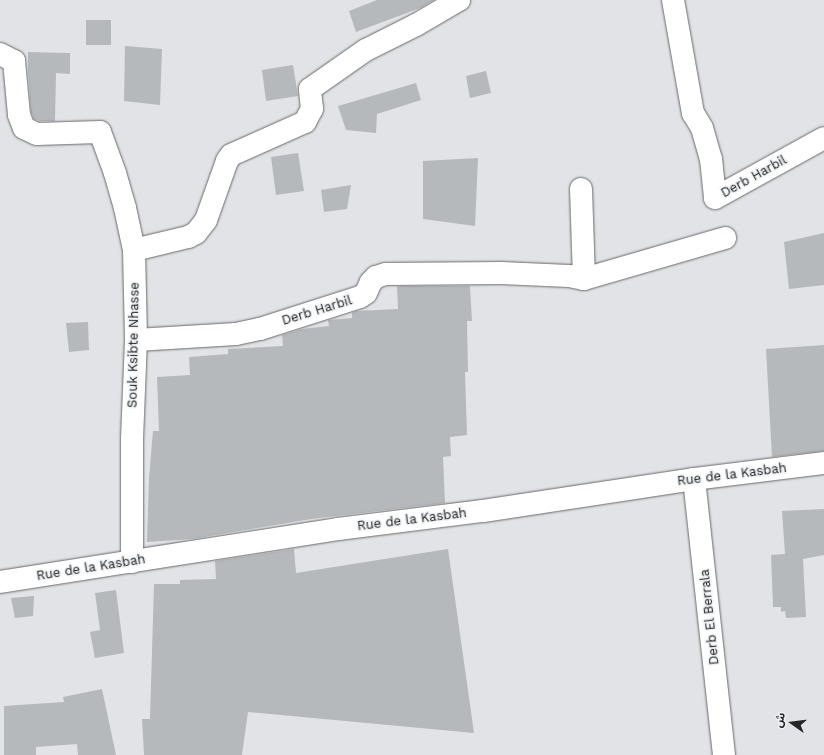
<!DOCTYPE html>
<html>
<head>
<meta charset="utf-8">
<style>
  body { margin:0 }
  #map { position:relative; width:824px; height:755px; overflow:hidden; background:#e1e3e6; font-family:"Work Sans","Noto Sans Arabic",sans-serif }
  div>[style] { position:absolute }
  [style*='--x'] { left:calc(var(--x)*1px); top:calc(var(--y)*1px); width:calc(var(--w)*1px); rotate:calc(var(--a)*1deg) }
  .building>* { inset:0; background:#b6b9bb }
  .roads { filter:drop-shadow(0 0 1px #67696b) drop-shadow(0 0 1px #67696b) }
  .street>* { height:22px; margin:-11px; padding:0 11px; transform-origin:11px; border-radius:11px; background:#fff }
  .secondary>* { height:22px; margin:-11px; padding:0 11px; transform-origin:11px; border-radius:11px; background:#fff }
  span { translate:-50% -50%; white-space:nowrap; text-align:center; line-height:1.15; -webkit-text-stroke:3px #eef1f3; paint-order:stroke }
  .street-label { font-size:13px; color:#252627 }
  .north { position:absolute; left:772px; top:703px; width:40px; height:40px; -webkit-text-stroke:3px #eef1f3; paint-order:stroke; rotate:284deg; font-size:11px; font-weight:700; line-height:16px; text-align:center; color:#252627 }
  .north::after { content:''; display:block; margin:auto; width:14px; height:18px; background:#252627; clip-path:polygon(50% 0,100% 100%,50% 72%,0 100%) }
</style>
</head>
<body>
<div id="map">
  <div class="building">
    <i style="clip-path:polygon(377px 0,434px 0,420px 8px,356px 32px,349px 11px)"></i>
    <i style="clip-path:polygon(86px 20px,111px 20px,111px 45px,86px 45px)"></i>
    <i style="clip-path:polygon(125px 46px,162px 49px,160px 105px,124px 101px)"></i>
    <i style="clip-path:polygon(28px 52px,70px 53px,70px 74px,56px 73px,55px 121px,40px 121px,34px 119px,31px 112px,28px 71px)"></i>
    <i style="clip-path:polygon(293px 65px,298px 96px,266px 101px,262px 70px)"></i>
    <i style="clip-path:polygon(486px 71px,491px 93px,470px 98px,466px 76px)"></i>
    <i style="clip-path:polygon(416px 83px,421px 100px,377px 114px,376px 133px,346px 130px,338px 106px)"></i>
    <i style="clip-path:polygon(298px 153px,304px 191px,276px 195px,271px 157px)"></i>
    <i style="clip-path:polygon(478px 158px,475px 226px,423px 219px,423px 161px)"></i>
    <i style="clip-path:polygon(351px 185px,347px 209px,324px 212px,321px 190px)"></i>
    <i style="clip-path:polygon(824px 233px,824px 285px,789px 289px,784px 242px)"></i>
    <i style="clip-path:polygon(397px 286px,470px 286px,472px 321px,467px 321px,468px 372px,465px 372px,467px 435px,450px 437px,451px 456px,443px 457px,445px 503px,311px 519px,192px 539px,147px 542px,149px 478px,153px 431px,159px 431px,157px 377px,190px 375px,189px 357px,228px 354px,228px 349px,283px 346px,282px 335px,302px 329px,329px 326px,328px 320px,352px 318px,352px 313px,356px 311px,398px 309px)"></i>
    <i style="clip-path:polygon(88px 322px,89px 350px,69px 352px,66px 323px)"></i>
    <i style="clip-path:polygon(824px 345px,824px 451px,772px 457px,766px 349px)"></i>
    <i style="clip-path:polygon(824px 509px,824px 555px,803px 559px,806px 617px,786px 618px,785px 611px,781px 612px,781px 607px,773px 607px,771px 555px,785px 554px,782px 511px)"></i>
    <i style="clip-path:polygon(294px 549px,296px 573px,448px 549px,474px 733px,248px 712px,242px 755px,144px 755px,142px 719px,150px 719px,154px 584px,180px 584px,180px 580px,216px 579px,215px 561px)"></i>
    <i style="clip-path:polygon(116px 590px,124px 653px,95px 658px,90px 632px,100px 630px,95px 593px)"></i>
    <i style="clip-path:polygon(34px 596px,33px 616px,15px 618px,11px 598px)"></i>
    <i style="clip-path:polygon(102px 689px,116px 755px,78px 755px,77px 744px,36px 747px,36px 755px,4px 755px,4px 706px,64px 702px,63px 697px)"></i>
  </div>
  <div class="roads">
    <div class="street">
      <i style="--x:673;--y:0;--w:115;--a:80"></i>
      <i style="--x:693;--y:113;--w:17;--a:59"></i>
      <i style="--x:702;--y:128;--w:32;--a:74"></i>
      <i style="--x:711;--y:159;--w:39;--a:84"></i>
      <i style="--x:715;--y:198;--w:124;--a:-28.8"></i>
      <i style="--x:0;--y:54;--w:16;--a:27"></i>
      <i style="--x:14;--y:61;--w:54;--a:84.7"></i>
      <i style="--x:19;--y:115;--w:14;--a:69"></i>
      <i style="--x:24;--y:128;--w:14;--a:25"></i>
      <i style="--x:37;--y:134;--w:63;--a:-1.8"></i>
      <i style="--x:100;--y:132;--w:44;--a:69.9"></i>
      <i style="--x:115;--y:173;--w:36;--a:74"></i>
      <i style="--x:125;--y:208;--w:43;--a:77.9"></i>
      <i style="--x:134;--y:250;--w:90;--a:88.7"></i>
      <i style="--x:136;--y:340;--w:99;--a:92.3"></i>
      <i style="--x:132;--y:439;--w:123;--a:90"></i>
      <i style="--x:581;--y:189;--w:90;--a:88.1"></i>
      <i style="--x:584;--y:279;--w:147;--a:-16.2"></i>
      <i style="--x:134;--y:250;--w:56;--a:-13.5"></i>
      <i style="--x:188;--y:237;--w:9;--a:-27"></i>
      <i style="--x:196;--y:233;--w:16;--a:-52"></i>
      <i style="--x:206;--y:220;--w:63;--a:-70.4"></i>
      <i style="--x:227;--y:161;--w:7;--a:-56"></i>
      <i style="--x:231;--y:155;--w:81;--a:-24"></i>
      <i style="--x:305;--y:122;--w:15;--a:-62"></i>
      <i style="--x:312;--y:109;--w:20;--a:-96"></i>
      <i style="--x:310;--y:89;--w:68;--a:-34.9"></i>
      <i style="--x:366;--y:50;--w:56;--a:-26.6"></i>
      <i style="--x:416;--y:25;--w:50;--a:-30.2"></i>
      <i style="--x:136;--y:340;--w:100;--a:-3.4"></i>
      <i style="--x:236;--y:334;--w:25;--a:-12"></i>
      <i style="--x:260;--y:329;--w:105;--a:-17.7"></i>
      <i style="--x:360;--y:297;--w:7;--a:-34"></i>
      <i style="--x:366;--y:293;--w:12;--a:-66"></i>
      <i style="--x:371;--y:282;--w:7;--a:-45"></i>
      <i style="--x:376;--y:277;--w:10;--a:-17"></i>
      <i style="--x:386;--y:274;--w:115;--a:-0.5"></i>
      <i style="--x:501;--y:273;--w:68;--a:2.5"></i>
      <i style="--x:569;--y:276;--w:15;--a:11"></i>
      <i style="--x:694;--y:479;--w:278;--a:83.8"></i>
    </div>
    <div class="secondary">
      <i style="--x:0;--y:582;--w:342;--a:-8.9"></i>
      <i style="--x:338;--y:529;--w:146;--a:-7.1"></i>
      <i style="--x:483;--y:511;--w:213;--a:-8.6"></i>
      <i style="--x:694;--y:479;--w:131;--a:-7"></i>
    </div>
  </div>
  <div class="street-label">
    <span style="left:754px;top:177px;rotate:-29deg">Derb Harbil</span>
    <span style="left:317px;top:311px;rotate:-17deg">Derb Harbil</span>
    <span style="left:134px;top:345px;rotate:-89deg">Souk Ksibte Nhasse</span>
    <span style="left:732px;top:475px;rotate:-7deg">Rue de la Kasbah</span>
    <span style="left:412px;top:520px;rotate:-7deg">Rue de la Kasbah</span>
    <span style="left:91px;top:568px;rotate:-9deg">Rue de la Kasbah</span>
    <span style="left:710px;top:617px;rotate:-96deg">Derb El Berrala</span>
  </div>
  <div class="north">ش</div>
</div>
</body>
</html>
